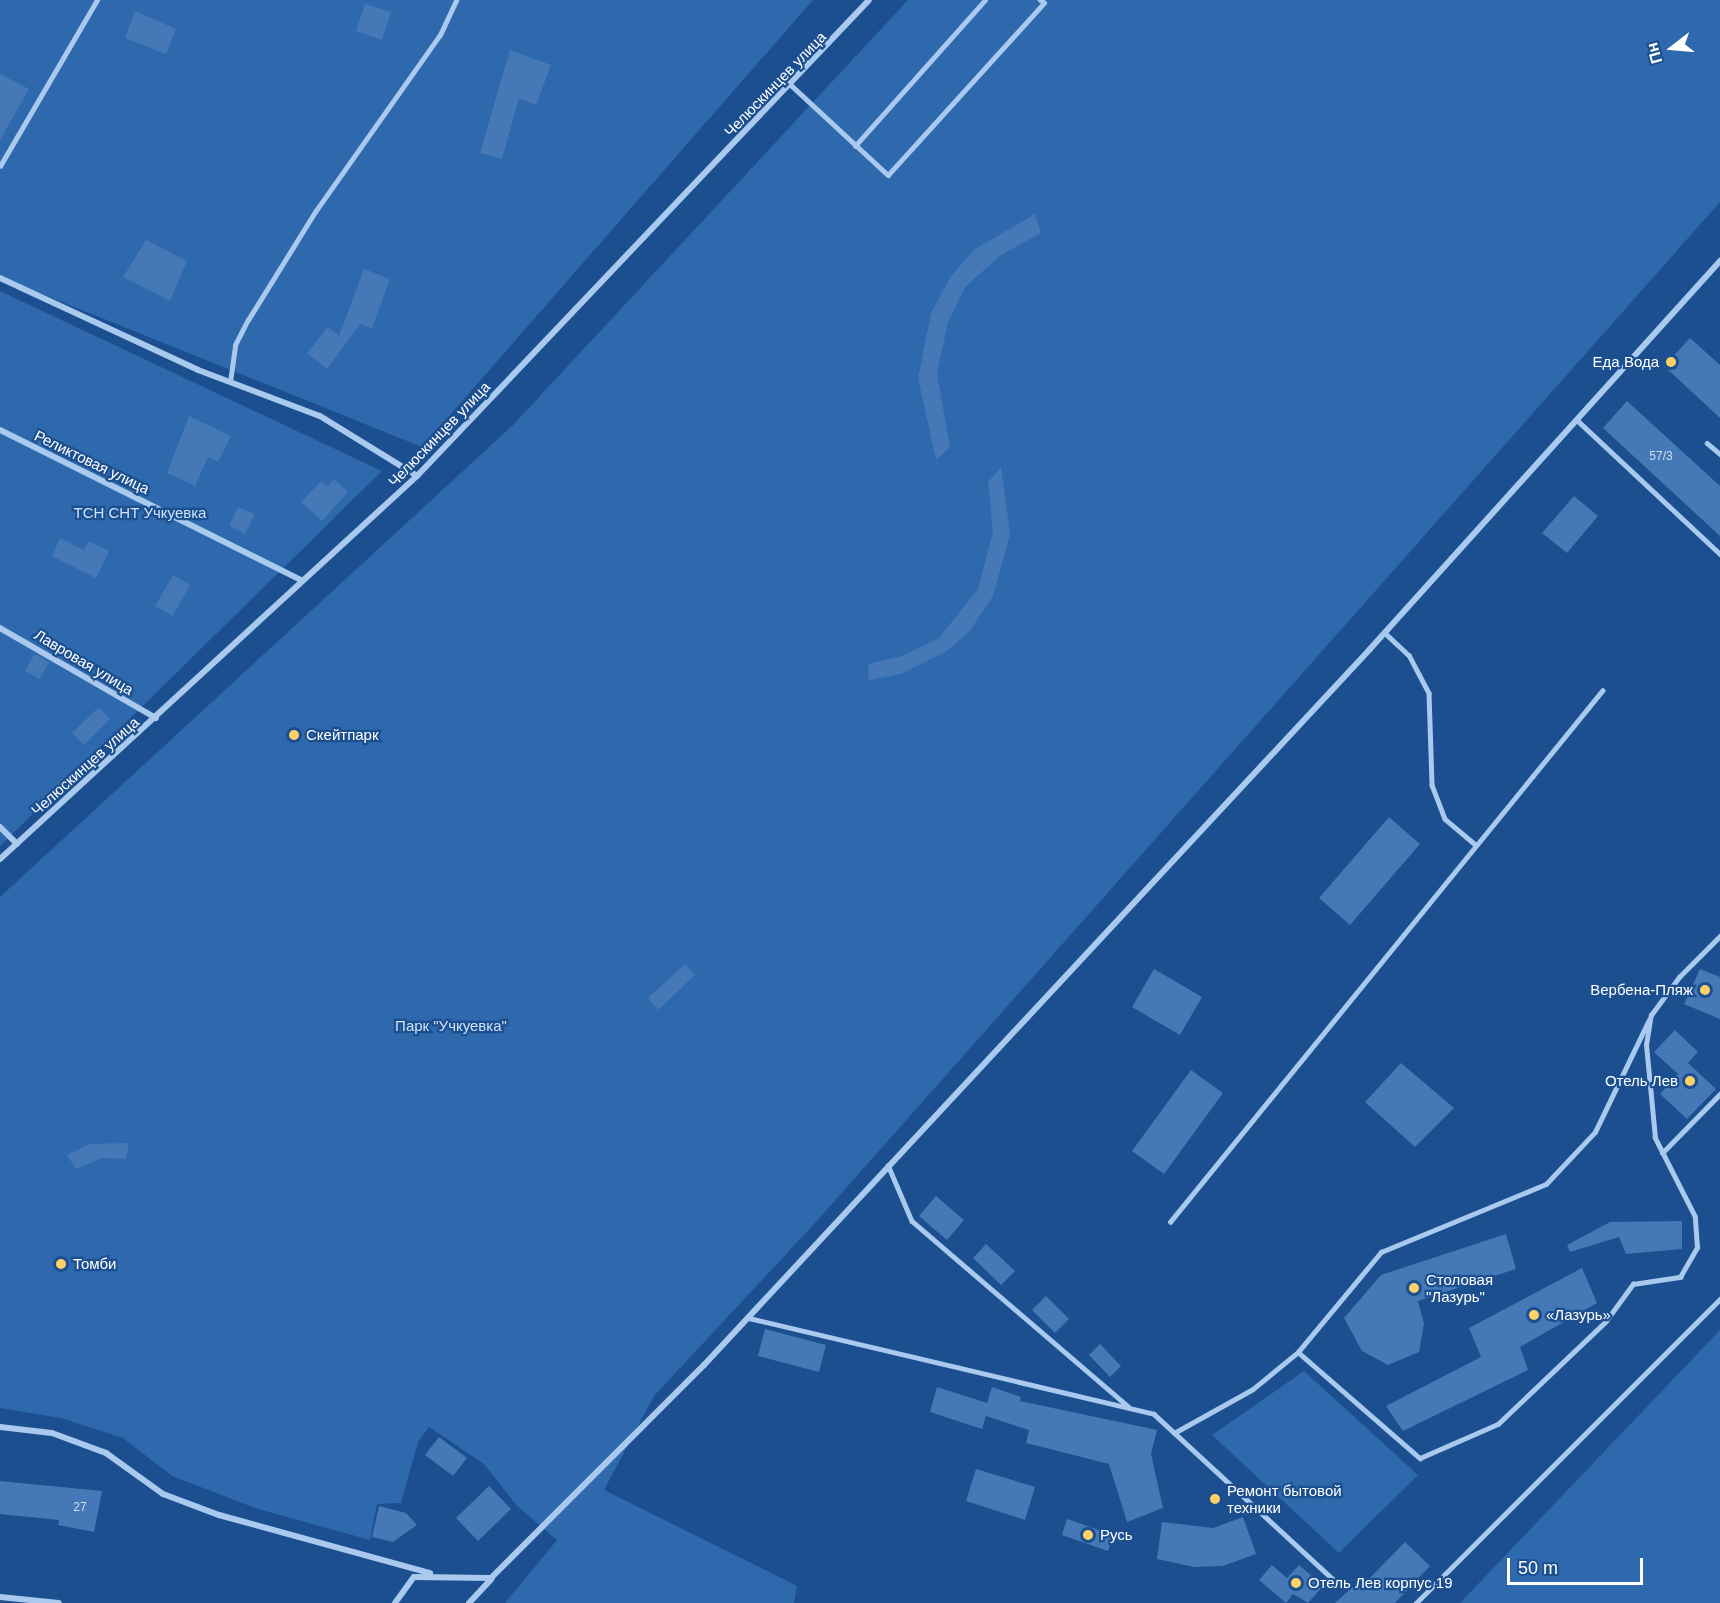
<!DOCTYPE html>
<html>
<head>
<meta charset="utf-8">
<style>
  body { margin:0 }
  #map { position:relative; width:1720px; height:1603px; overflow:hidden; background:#1b4f8f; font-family:Arial,sans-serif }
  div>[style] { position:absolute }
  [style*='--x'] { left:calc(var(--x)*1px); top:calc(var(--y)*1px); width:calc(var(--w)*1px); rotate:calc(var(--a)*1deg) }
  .green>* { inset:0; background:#2e69ad }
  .building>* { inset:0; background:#4478b7 }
  .service>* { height:4.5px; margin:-2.25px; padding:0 2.25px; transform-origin:2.25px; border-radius:2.25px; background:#a9c9ee }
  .minor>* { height:6px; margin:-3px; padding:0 3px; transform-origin:3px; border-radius:3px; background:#a9c9ee }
  .dots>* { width:16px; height:16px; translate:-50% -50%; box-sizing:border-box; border:3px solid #1b4f8f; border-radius:50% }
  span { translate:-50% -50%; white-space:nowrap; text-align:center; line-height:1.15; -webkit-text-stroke:4.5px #1b4f8f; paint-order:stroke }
  .number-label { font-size:12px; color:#d0dded }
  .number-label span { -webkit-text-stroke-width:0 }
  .street-label { font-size:15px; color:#fff }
  .poi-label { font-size:15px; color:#fff }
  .right { translate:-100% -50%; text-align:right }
  .left { translate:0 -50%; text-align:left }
  .park-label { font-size:15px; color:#cfe3fa }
  .north { position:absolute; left:1642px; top:18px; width:60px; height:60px; -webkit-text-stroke:4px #1b4f8f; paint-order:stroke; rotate:254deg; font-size:16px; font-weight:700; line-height:24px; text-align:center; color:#fff }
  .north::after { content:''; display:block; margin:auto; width:21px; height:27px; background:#fff; clip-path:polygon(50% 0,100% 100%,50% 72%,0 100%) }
  .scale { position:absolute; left:1507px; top:1558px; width:136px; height:27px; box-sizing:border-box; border:3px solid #fff; border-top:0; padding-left:8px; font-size:18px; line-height:21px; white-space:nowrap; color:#fff; -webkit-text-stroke:4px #1b4f8f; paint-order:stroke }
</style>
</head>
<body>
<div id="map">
  <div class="green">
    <i style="clip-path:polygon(0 0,813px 0,422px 447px,0 277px)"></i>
    <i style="clip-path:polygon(908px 0,1720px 0,1720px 202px,816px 1222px,654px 1396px,604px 1490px,797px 1586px,794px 1603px,505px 1603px,557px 1540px,516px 1505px,484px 1464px,429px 1427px,418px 1442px,401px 1503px,377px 1504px,370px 1540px,258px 1509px,172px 1476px,123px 1438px,61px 1418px,0 1408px,0 897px,512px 426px)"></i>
    <i style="clip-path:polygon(0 291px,382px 471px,0 846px)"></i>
    <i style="clip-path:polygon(1720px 1330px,1720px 1603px,1460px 1603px)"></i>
    <i style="clip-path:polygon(1304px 1371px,1418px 1475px,1339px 1553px,1212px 1435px)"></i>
  </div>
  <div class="building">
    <i style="clip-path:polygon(365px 4px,391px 12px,382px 40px,356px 31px)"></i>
    <i style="clip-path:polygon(135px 11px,176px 29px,166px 54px,125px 38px)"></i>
    <i style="clip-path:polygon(510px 50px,551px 65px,536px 105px,519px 98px,502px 159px,480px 153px)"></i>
    <i style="clip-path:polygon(0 74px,29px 89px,0 140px)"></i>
    <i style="clip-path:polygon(1035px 214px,1041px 233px,1001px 255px,965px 287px,948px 322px,937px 374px,950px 447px,936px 460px,918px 378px,931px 313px,951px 276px,975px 249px)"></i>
    <i style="clip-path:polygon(146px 240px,187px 261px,170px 301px,123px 277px)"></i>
    <i style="clip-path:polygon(364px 269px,390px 279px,372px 328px,360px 324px,327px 369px,307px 353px,328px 327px,339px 336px)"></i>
    <i style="clip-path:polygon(1690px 338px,1720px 365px,1720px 418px,1664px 366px)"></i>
    <i style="clip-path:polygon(1627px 401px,1720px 486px,1720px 536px,1603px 428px)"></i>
    <i style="clip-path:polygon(189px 416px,231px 436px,218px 462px,208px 457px,195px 486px,167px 473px)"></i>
    <i style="clip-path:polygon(1001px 467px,1010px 534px,993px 596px,969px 632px,947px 651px,901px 674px,869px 680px,868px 664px,902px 656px,939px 638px,978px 589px,993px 532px,988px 482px)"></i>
    <i style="clip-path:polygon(334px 479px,348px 492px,322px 521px,301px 502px,321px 481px,328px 486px)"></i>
    <i style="clip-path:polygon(1574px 496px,1598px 516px,1567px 553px,1542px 533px)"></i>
    <i style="clip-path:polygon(238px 507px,255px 514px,245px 534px,229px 526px)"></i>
    <i style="clip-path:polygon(60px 538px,84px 550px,89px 541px,109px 551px,96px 578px,52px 556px)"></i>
    <i style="clip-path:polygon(173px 575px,190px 585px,173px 616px,155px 606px)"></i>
    <i style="clip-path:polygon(34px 654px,49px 662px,40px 679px,25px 671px)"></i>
    <i style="clip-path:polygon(99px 707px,110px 719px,84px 745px,72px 733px)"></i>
    <i style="clip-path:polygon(1389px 817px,1420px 844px,1350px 925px,1319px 898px)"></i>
    <i style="clip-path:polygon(685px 964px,695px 975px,658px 1010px,648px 998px)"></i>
    <i style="clip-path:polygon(1154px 969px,1202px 997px,1180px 1035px,1132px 1007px)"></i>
    <i style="clip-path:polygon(1700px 969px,1720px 977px,1720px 1019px,1684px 1004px)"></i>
    <i style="clip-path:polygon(1675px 1030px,1698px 1052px,1688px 1063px,1716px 1089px,1687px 1119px,1660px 1094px,1678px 1074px,1654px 1052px)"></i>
    <i style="clip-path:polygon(1401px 1063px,1454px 1108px,1415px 1147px,1365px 1102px)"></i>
    <i style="clip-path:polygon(1191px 1070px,1223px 1093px,1164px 1174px,1132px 1151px)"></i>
    <i style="clip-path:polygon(129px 1143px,126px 1159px,102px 1158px,76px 1169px,67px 1155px,90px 1144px)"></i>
    <i style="clip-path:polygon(936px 1196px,964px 1220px,947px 1240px,919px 1216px)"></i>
    <i style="clip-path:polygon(1682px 1221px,1682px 1249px,1626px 1254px,1619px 1237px,1570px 1252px,1567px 1245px,1610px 1222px)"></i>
    <i style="clip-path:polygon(1506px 1234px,1516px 1269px,1418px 1301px,1424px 1324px,1419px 1352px,1388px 1365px,1362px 1351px,1344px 1318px,1381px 1275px)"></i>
    <i style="clip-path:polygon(986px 1244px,1015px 1271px,1001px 1285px,973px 1258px)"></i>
    <i style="clip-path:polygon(1582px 1268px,1597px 1303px,1520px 1347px,1528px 1370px,1403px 1431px,1386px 1406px,1481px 1357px,1469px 1328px)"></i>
    <i style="clip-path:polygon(1046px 1296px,1069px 1319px,1055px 1333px,1032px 1310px)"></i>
    <i style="clip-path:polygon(765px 1329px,826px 1345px,819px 1372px,758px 1356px)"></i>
    <i style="clip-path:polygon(1100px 1344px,1121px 1366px,1110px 1377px,1089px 1355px)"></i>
    <i style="clip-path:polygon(937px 1387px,987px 1403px,992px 1387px,1021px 1397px,1020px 1401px,1157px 1430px,1151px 1454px,1163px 1508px,1127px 1522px,1109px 1464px,1026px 1443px,1029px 1430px,986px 1416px,982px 1429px,930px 1412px)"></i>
    <i style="clip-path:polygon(439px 1437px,467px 1458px,453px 1476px,425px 1455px)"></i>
    <i style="clip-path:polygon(976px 1469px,1035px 1487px,1025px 1520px,966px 1501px)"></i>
    <i style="clip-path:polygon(0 1481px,102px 1491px,94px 1532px,58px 1525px,59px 1520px,0 1514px)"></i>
    <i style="clip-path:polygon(489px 1486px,511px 1509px,478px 1541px,456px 1518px)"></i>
    <i style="clip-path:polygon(379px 1506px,406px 1513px,417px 1525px,393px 1542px,372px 1537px)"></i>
    <i style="clip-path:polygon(1243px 1517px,1256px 1554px,1223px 1566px,1194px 1567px,1157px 1559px,1162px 1522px,1213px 1528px)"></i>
    <i style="clip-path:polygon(1067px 1519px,1113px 1535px,1108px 1551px,1062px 1535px)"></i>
    <i style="clip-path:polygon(1405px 1542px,1430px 1566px,1395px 1603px,1335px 1603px,1358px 1582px,1362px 1586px)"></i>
    <i style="clip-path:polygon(1272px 1565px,1287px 1578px,1299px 1565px,1323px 1586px,1308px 1603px,1293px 1594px,1286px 1603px,1259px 1580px)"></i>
  </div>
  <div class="service">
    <i style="--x:792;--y:86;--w:131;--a:42.8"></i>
    <i style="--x:888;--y:175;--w:232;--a:-47.8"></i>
    <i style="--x:1044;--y:3;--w:5;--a:-143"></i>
    <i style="--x:855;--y:146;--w:195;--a:-48.3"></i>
    <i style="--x:0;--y:166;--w:192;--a:-59.7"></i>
    <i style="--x:230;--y:382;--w:37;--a:-82"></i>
    <i style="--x:235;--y:345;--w:28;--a:-63"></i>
    <i style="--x:248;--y:320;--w:127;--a:-58.2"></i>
    <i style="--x:315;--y:212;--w:217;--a:-54.8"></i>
    <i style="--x:440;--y:35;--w:38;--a:-65"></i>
    <i style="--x:1577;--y:420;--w:196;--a:43.1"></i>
    <i style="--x:1707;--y:443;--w:17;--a:40"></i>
    <i style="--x:1385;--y:633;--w:33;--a:43"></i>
    <i style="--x:1409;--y:655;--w:43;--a:62.2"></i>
    <i style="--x:1429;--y:693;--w:92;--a:88.1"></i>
    <i style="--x:1432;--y:785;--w:36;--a:69"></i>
    <i style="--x:1445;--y:819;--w:40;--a:40"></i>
    <i style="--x:1662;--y:1153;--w:83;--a:-45.5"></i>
    <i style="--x:888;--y:1165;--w:61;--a:66.8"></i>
    <i style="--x:912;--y:1221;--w:284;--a:40.6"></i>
    <i style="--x:1170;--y:1222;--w:685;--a:-50.87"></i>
    <i style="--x:749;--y:1318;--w:416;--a:13.3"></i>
    <i style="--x:1154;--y:1414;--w:249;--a:42.7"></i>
    <i style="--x:1298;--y:1352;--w:130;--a:-50.3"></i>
    <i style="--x:1381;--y:1252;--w:178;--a:-22.4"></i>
    <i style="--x:1546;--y:1184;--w:71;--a:-46.7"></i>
    <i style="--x:1595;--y:1132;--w:124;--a:-64.3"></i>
    <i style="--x:1174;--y:1433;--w:90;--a:-29.1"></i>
    <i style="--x:1253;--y:1389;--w:58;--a:-39.4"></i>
    <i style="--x:1298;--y:1352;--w:162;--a:41"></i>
    <i style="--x:1420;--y:1458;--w:85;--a:-23.6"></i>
    <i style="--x:1498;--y:1424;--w:149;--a:-43.6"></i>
    <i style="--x:1606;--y:1321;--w:46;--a:-53.9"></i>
    <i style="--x:1633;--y:1284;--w:48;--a:-8.5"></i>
    <i style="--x:1680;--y:1277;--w:34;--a:-60"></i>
    <i style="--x:1697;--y:1248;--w:31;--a:-94"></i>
    <i style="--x:1695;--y:1217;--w:89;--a:-116.9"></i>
    <i style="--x:1655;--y:1138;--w:93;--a:-95.5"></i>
    <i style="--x:1646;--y:1045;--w:30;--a:-81"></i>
    <i style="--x:1651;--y:1015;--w:47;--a:-53.6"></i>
    <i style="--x:1679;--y:977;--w:58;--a:-45"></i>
    <i style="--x:1416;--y:1603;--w:430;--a:-45"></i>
  </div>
  <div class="minor">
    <i style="--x:0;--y:278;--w:218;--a:24.9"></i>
    <i style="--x:198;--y:370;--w:130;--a:20.7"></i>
    <i style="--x:320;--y:416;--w:114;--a:31.7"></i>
    <i style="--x:0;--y:430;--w:336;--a:26.5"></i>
    <i style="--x:0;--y:628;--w:180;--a:30"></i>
    <i style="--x:0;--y:827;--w:24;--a:45"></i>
    <i style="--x:0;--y:859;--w:566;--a:-42.57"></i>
    <i style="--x:417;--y:476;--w:656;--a:-46.48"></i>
    <i style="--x:0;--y:1427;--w:52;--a:6.6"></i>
    <i style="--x:52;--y:1433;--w:58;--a:20.3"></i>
    <i style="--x:106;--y:1453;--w:70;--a:35.7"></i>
    <i style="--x:163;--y:1494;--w:60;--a:20.6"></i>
    <i style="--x:219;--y:1515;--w:219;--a:15.4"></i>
    <i style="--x:0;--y:1597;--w:59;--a:5.8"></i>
    <i style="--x:395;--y:1603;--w:32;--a:-54"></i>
    <i style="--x:414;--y:1577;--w:77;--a:0.7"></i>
    <i style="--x:491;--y:1578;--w:301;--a:-45"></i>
    <i style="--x:704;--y:1365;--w:978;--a:-47.07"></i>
    <i style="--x:1370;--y:649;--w:523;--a:-47.95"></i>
    <i style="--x:469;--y:1603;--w:33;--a:-47"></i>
  </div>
  <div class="dots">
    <i style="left:1671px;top:362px;background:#ffd166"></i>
    <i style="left:294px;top:735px;background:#ffd166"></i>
    <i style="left:1705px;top:990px;background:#ffd166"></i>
    <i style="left:1690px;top:1081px;background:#ffd166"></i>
    <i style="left:61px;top:1264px;background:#ffd166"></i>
    <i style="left:1414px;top:1288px;background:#ffd166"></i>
    <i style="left:1534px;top:1315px;background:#ffd166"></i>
    <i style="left:1215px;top:1499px;background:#ffd166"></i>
    <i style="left:1088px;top:1535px;background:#ffd166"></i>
    <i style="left:1296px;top:1583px;background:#ffd166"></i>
  </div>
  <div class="number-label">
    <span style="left:1661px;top:457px">57/3</span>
    <span style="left:80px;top:1508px">27</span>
  </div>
  <div class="street-label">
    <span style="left:775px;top:84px;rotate:-46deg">Челюскинцев улица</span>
    <span style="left:439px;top:434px;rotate:-46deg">Челюскинцев улица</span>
    <span style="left:92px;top:462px;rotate:26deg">Реликтовая улица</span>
    <span style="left:84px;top:662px;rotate:31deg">Лавровая улица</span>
    <span style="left:85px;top:766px;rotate:-42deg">Челюскинцев улица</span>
  </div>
  <div class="poi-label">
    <span class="right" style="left:1659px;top:362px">Еда Вода</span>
    <span class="left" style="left:306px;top:735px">Скейтпарк</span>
    <span class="right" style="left:1693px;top:990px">Вербена-Пляж</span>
    <span class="right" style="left:1678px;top:1081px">Отель Лев</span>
    <span class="left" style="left:73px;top:1264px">Томби</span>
    <span class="left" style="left:1426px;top:1288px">Столовая<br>"Лазурь"</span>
    <span class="left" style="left:1546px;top:1315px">«Лазурь»</span>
    <span class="left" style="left:1227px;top:1499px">Ремонт бытовой<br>техники</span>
    <span class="left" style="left:1100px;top:1535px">Русь</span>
    <span class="left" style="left:1308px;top:1583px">Отель Лев корпус 19</span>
  </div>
  <div class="park-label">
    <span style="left:140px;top:513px">ТСН СНТ Учкуевка</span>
    <span style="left:451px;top:1026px">Парк "Учкуевка"</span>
  </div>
  <div class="north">Пн</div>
  <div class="scale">50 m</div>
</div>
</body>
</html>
